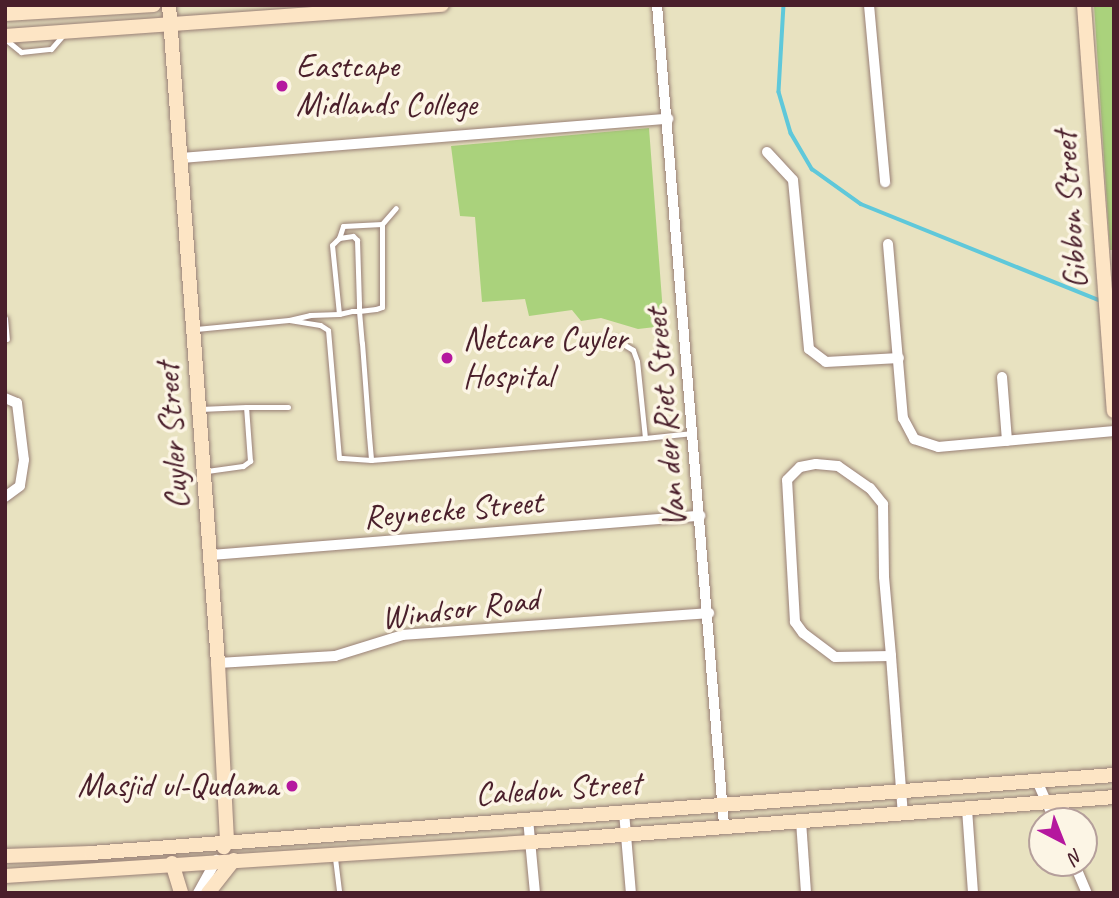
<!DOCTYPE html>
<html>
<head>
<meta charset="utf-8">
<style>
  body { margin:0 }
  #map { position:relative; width:1119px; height:898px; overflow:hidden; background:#e8e2c0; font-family:Caveat,sans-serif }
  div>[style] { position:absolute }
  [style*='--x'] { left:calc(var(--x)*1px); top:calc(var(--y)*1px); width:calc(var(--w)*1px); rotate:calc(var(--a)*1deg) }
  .green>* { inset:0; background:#aad27c }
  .stream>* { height:3.5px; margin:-1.75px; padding:0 1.75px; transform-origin:1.75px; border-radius:1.75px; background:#5fc8da }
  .roads { filter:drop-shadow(0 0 2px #998076) drop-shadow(0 0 2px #998076) }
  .lane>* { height:5px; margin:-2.5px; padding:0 2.5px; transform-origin:2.5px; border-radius:2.5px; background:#fff }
  .street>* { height:10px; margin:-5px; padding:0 5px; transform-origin:5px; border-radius:5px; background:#fff }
  .secondary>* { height:14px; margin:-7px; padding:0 7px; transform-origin:7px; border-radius:7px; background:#fde5c5 }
  .dots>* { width:19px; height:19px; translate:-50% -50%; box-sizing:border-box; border:4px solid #fcf5e5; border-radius:50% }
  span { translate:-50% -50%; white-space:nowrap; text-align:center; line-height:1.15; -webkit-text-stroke:7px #fcf5e5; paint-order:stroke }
  .poi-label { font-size:33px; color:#4a1f2b }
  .left { translate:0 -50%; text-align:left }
  .right { translate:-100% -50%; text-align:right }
  .street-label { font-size:33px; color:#4a1f2b }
  .frame { position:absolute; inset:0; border:7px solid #4a1f2b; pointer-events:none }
  .north { position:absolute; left:1028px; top:807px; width:70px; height:70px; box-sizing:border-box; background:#fcf5e5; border:2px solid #b59f9b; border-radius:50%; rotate:138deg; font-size:19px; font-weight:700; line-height:28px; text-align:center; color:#4a1f2b }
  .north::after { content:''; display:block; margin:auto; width:24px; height:32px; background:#b5179e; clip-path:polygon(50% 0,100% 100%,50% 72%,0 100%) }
</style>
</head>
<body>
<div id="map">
  <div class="green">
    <i style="clip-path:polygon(1094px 5px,1114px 5px,1114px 250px,1110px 250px)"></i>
    <i style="clip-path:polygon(649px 128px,664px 326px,638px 329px,601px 318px,581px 321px,572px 310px,529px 316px,525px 299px,482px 302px,475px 217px,460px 216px,451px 146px)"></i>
  </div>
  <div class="stream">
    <i style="--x:784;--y:5;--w:87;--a:93.3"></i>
    <i style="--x:779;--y:92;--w:43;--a:73.7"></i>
    <i style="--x:791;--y:133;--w:42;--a:59.7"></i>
    <i style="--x:812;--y:169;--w:60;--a:35.5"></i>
    <i style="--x:861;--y:204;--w:257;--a:22"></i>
  </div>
  <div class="roads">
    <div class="lane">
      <i style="--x:5;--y:39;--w:21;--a:39"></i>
      <i style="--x:21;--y:52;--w:30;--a:-6"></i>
      <i style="--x:51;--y:49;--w:18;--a:-49"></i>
      <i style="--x:382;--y:224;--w:21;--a:-49"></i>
      <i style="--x:339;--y:314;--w:69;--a:-95.8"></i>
      <i style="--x:332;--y:245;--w:10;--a:-45"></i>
      <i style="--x:5;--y:318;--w:21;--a:85"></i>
      <i style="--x:196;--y:329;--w:93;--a:-5.5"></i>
      <i style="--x:289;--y:320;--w:22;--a:-13"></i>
      <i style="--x:310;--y:315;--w:29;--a:-2"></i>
      <i style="--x:339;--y:314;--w:13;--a:-13"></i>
      <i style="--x:352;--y:311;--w:7;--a:0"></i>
      <i style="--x:359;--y:311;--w:17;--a:-7"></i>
      <i style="--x:376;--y:309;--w:6;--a:-18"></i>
      <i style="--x:382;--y:307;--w:83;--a:-90"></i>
      <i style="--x:382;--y:224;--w:39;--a:177"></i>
      <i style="--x:343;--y:226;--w:13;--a:108"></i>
      <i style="--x:339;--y:238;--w:14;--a:-8"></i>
      <i style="--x:353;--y:236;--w:6;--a:45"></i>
      <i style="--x:357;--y:240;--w:63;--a:88.2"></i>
      <i style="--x:359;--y:303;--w:8;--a:90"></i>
      <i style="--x:359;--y:311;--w:32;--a:85"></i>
      <i style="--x:362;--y:343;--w:93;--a:85.7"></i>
      <i style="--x:369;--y:436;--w:24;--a:85"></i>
      <i style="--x:371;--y:460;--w:32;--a:-176"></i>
      <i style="--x:339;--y:458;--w:128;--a:-94.9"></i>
      <i style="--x:328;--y:330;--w:9;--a:-148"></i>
      <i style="--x:320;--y:325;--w:31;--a:-171"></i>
      <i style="--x:200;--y:409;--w:46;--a:-2.5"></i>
      <i style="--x:645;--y:438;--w:48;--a:-5.9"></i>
      <i style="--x:371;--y:460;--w:275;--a:-4.6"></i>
      <i style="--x:645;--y:438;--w:77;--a:-95.9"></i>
      <i style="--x:637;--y:361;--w:12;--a:-110"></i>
      <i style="--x:633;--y:350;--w:21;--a:-149"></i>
      <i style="--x:615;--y:339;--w:31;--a:180"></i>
      <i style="--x:207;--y:471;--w:36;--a:-8"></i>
      <i style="--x:243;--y:466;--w:9;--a:-36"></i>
      <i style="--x:250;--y:461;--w:54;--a:-94.2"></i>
      <i style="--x:246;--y:407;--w:42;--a:0"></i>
      <i style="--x:335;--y:858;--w:35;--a:83"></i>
    </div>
    <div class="street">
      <i style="--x:657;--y:5;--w:824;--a:85.33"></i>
      <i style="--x:869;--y:5;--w:178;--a:84.8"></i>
      <i style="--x:767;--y:152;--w:38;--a:47"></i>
      <i style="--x:793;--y:180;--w:170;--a:84.6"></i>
      <i style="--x:809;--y:349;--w:21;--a:37"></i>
      <i style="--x:826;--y:362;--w:73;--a:-3.1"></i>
      <i style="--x:180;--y:158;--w:490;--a:-4.6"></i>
      <i style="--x:888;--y:244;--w:175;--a:85.1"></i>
      <i style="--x:903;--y:418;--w:24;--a:62"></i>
      <i style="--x:914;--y:439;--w:25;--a:18"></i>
      <i style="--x:938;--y:447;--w:177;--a:-5.2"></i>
      <i style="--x:1002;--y:377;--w:64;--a:85.5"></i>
      <i style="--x:5;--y:398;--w:13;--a:23"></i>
      <i style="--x:17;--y:403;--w:57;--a:83"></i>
      <i style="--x:24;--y:460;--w:26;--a:99"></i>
      <i style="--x:20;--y:486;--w:19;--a:144"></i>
      <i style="--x:210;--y:555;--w:492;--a:-4.6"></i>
      <i style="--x:891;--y:656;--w:56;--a:179"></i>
      <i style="--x:835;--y:657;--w:40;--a:-143"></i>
      <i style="--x:803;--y:633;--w:14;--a:-126"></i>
      <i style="--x:795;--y:622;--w:142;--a:-93.2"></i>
      <i style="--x:787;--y:480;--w:18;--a:-45"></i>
      <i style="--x:800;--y:467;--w:16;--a:-11"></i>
      <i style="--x:816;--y:464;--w:22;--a:5"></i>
      <i style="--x:838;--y:466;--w:39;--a:35"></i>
      <i style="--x:870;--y:488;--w:21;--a:51"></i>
      <i style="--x:883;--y:504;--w:73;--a:89.2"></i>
      <i style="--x:884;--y:577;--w:79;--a:84.9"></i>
      <i style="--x:891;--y:656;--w:158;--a:85.7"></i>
      <i style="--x:218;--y:663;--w:117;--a:-3.4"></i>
      <i style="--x:335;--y:656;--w:71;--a:-17.2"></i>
      <i style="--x:403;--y:635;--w:307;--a:-4.1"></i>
      <i style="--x:1037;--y:781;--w:44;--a:65.8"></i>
      <i style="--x:967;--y:809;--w:84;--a:85.9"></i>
      <i style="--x:624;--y:812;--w:81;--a:85.1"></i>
      <i style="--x:528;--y:819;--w:74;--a:84.6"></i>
      <i style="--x:801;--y:821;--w:72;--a:86"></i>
      <i style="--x:1074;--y:863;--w:33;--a:67"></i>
      <i style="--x:198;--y:893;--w:38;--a:-61"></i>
    </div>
    <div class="secondary">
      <i style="--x:169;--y:5;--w:660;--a:85.74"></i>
      <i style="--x:218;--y:663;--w:178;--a:87.1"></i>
      <i style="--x:227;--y:841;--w:7;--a:117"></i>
      <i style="--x:1084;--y:5;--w:407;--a:85.8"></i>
      <i style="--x:5;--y:14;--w:149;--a:-3.5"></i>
      <i style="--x:5;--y:36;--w:438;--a:-4.1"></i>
      <i style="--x:5;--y:856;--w:86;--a:-2"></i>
      <i style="--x:91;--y:853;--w:1026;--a:-4.36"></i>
      <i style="--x:172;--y:863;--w:31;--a:73"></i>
      <i style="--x:5;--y:876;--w:527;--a:-3.7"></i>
      <i style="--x:531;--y:842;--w:585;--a:-4.41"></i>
      <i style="--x:208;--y:893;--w:42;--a:-51.8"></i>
    </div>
  </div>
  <div class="dots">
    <i style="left:282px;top:86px;background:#b5179e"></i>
    <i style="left:447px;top:358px;background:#b5179e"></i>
    <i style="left:292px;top:786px;background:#b5179e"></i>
  </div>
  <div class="poi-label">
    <span class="left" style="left:296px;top:86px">Eastcape<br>Midlands College</span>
    <span class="left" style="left:463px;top:358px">Netcare Cuyler<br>Hospital</span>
    <span class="right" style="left:278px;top:786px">Masjid ul-Qudama</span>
  </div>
  <div class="street-label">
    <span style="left:1071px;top:210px;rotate:-94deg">Gibbon Street</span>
    <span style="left:666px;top:418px;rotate:-95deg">Van der Riet Street</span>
    <span style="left:173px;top:436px;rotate:-94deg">Cuyler Street</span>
    <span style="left:453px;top:510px;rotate:-5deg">Reynecke Street</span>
    <span style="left:460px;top:609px;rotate:-7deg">Windsor Road</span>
    <span style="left:558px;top:789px;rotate:-4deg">Caledon Street</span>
  </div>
  <div class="frame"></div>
  <div class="north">N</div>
</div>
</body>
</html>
